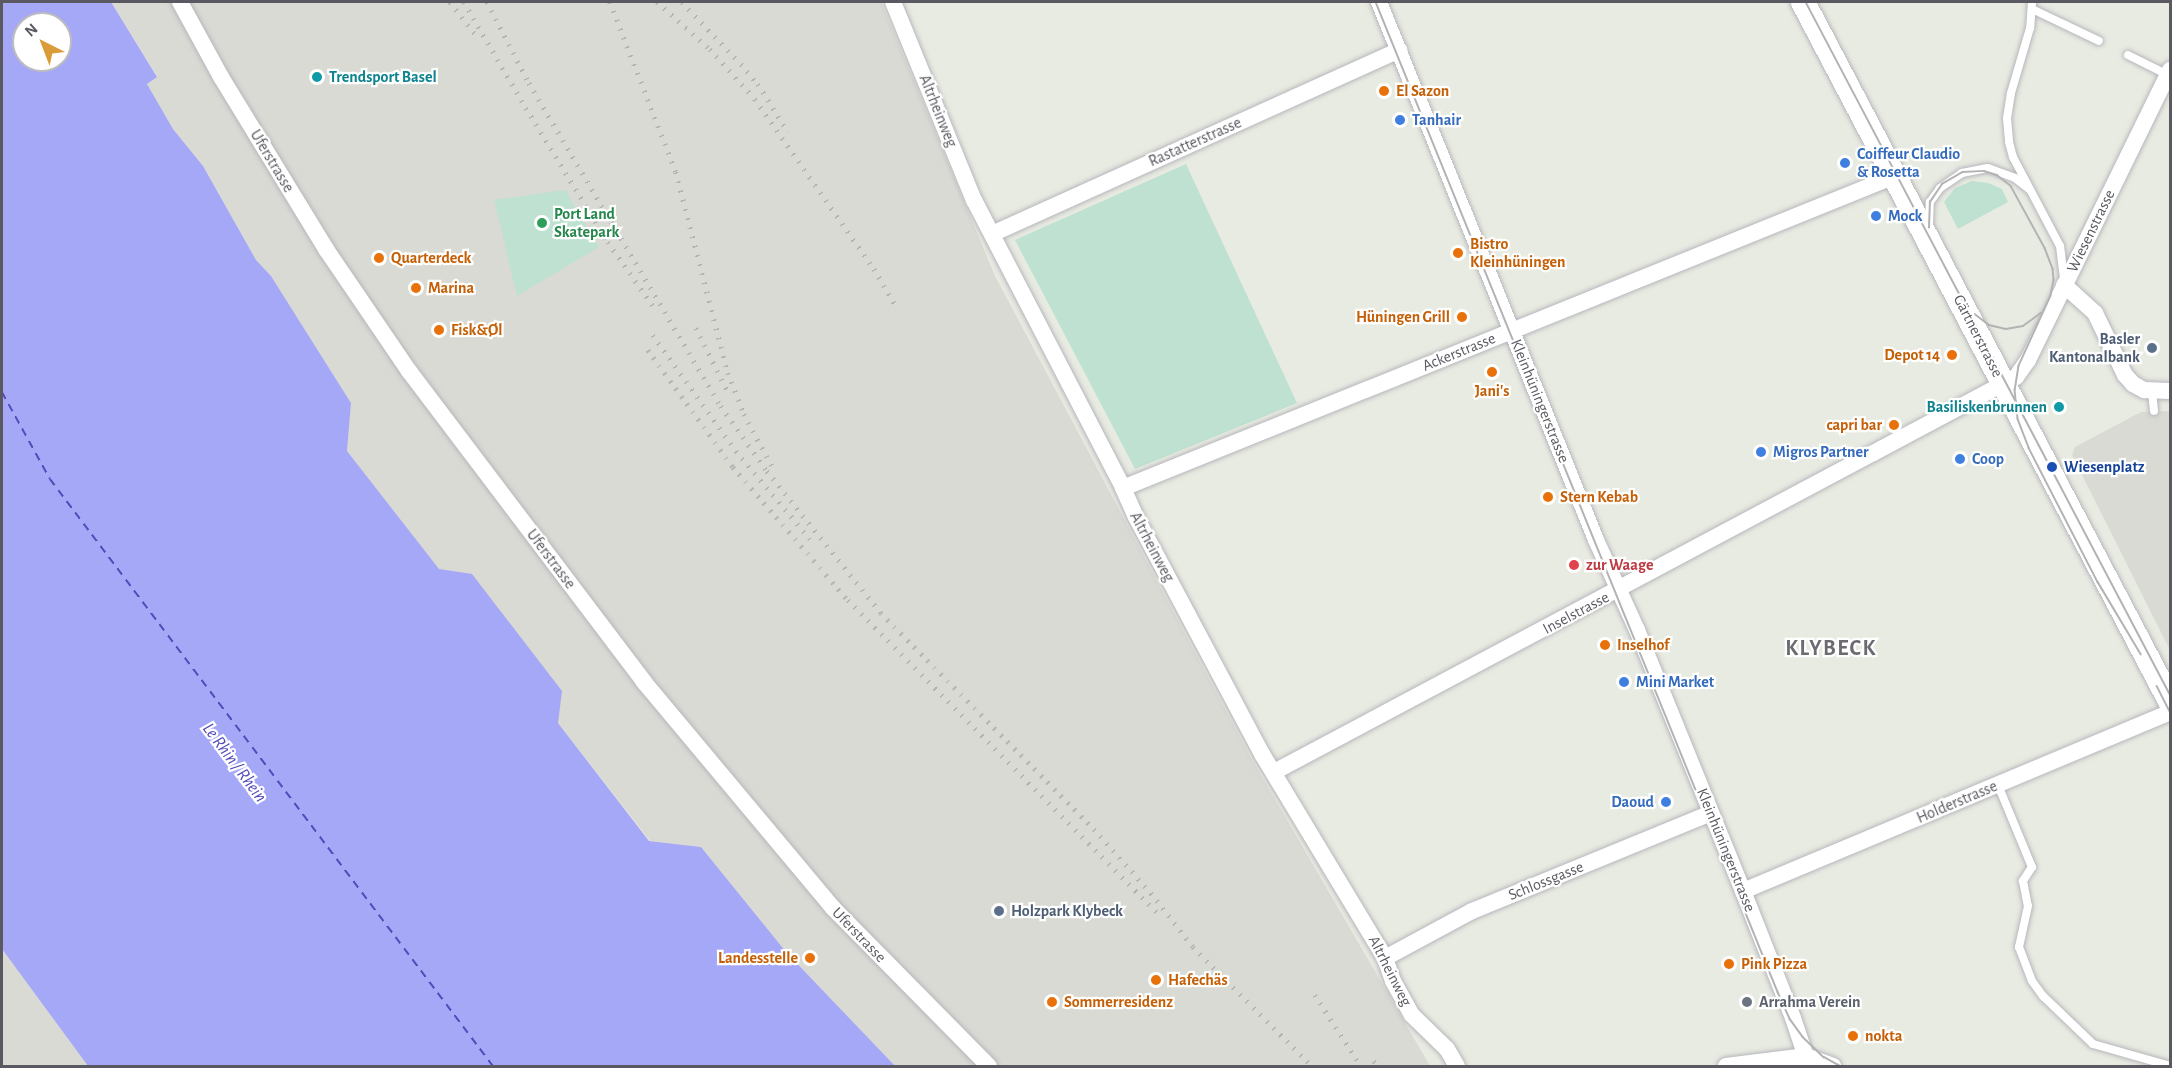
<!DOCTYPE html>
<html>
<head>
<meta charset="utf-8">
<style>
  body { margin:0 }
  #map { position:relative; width:2172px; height:1068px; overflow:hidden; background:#e8ebe1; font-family:"Alegreya Sans",sans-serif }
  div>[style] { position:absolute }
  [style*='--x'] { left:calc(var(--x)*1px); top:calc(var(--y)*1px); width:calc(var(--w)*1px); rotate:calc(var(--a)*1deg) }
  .industrial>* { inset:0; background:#d8dad3 }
  .green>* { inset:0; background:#bfe1d1 }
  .water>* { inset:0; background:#a5a7f7 }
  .ferry>* { height:1.5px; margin-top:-0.75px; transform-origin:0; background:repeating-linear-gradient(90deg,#514ab8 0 8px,transparent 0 14px) }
  .roads { filter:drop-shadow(0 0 2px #b7b6bd) drop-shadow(0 0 2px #b7b6bd) }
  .lane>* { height:8px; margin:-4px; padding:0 4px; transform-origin:4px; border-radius:4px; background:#fff }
  .street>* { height:16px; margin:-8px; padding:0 8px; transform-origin:8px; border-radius:8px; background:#fff }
  .secondary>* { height:24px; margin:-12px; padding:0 12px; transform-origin:12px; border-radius:12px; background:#fff }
  .tram>* { height:1.5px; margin:-0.75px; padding:0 0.75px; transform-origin:0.75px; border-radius:0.75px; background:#b3b3b4 }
  .rail>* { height:4.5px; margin-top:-2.25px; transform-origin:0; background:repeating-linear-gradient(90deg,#b3b3b4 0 1.5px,transparent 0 9.5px) }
  .dots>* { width:16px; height:16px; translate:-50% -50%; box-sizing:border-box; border:3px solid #fff; border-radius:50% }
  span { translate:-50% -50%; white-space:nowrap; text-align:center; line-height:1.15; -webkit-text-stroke:4.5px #fff; paint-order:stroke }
  .culture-label { font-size:16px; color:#0d838f; font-weight:700 }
  .left { translate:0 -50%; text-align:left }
  .right { translate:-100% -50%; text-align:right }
  .food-label { font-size:16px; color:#c56008; font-weight:700 }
  .street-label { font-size:16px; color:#5a5961 }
  .shop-label { font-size:16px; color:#366cbe; font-weight:700 }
  .leisure-label { font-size:16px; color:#27864d; font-weight:700 }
  .service-label { font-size:16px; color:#4e5e75; font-weight:700 }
  .transit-label { font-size:16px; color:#164399; font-weight:700 }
  .health-label { font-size:16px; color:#be3a42; font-weight:700 }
  .worship-label { font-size:16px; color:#5b616d; font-weight:700 }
  .water-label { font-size:18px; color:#514ab8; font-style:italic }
  .district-label { font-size:22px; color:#6b6b72; font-weight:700; letter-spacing:1.5px }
  .frame { position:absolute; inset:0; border:3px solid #5a5961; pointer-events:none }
  .north { position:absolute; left:12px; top:12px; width:60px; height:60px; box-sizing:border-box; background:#fff; border:2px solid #bdbdc0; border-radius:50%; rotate:318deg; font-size:16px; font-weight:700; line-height:24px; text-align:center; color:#5a5961 }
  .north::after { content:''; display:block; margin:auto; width:21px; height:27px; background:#da9c38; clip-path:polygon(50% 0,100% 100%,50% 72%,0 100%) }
</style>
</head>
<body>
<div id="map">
  <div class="industrial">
    <i style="clip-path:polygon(111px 2px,881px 2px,995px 276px,1252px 760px,1430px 1066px,894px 1066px,786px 952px,701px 847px,650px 841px,347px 451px,351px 403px,271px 276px,256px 260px,203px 166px,173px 129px,147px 84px,157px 76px)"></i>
    <i style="clip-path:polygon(2170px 411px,2170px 650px,2072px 455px,2075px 447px,2141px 412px)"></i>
    <i style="clip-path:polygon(2px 949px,88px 1066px,2px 1066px)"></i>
  </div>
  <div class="green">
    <i style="clip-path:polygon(1186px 164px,1297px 403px,1135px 469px,1015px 240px)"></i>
    <i style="clip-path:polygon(1972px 181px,1988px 183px,2002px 189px,2008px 202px,1958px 229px,1944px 202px,1955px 188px)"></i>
    <i style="clip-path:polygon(565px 190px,599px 247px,517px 296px,494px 200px)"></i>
  </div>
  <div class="water">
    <i style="clip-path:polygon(evenodd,2px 2px,111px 2px,157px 77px,147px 84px,173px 129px,203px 166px,256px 260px,271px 276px,351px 403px,347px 451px,439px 569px,472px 574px,562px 691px,558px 723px,649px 841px,701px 847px,786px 952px,895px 1066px,88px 1066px,2px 949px,2px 2px,24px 24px,60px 24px,60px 60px,24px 60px,24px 24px)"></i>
  </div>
  <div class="ferry">
    <i style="--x:2;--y:392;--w:99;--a:61.1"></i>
    <i style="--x:50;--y:479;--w:735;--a:52.96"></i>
  </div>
  <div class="roads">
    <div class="lane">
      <i style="--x:2032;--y:2;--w:26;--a:94"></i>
      <i style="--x:2030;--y:28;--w:68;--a:106.3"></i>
      <i style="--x:2011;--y:93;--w:25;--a:99"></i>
      <i style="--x:2007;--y:118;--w:24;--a:85"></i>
      <i style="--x:2009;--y:142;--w:16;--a:75"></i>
      <i style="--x:2013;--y:157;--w:101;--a:62.2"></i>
      <i style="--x:2060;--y:246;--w:33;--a:83"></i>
      <i style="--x:2032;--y:9;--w:74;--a:25.5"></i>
      <i style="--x:2128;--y:55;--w:45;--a:26.6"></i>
      <i style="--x:1929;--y:225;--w:23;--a:-88"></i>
      <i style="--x:1930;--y:202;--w:17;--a:-54"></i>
      <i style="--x:1940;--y:188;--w:27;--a:-34"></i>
      <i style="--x:1962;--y:173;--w:26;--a:-11"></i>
      <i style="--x:1988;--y:168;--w:29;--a:20"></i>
      <i style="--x:2015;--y:178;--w:18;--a:38"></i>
      <i style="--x:2152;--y:392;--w:19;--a:84"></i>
      <i style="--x:1998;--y:785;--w:89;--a:67.5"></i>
      <i style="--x:2032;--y:867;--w:17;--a:123"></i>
      <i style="--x:2023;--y:881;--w:25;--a:79"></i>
      <i style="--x:2028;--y:906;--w:42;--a:102.4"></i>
      <i style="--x:2019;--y:947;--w:36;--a:69"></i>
      <i style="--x:2032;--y:981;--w:19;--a:54"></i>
      <i style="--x:2043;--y:996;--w:69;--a:43.8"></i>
      <i style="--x:2093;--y:1044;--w:80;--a:15.9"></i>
    </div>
    <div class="street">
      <i style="--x:180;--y:2;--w:85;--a:61.3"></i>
      <i style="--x:221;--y:77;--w:202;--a:58.6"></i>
      <i style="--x:326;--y:249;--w:148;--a:55.8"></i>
      <i style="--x:409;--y:371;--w:390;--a:52.9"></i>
      <i style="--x:644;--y:682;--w:295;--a:50.1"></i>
      <i style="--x:833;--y:908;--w:222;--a:45.4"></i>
      <i style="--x:893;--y:2;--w:214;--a:67.8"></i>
      <i style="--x:974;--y:200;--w:324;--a:62.6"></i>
      <i style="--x:1123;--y:488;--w:32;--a:66"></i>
      <i style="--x:1136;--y:517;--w:268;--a:62"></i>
      <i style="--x:1262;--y:754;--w:238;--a:58.9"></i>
      <i style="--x:1385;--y:958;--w:24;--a:71"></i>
      <i style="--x:1393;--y:981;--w:39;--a:61"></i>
      <i style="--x:1412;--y:1015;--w:49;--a:44.2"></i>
      <i style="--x:1447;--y:1049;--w:20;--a:60"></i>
      <i style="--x:1379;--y:2;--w:580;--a:68.03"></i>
      <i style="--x:1596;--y:540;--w:99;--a:65.5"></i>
      <i style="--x:1637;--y:630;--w:282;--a:67.9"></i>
      <i style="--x:1743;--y:891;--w:136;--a:68.5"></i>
      <i style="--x:1793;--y:1018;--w:51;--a:71.6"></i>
      <i style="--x:992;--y:234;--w:447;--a:-24.3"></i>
      <i style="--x:2064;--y:285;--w:42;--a:42.1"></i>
      <i style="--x:2095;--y:313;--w:69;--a:64.2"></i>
      <i style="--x:2125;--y:375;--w:12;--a:48"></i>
      <i style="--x:2133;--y:384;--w:13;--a:29"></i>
      <i style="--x:2144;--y:390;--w:26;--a:2"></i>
      <i style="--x:1123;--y:488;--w:833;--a:-22.01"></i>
      <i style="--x:1274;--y:772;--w:841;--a:-28.03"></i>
      <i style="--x:2016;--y:377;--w:21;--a:-55"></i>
      <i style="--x:2028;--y:360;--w:323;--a:-63.9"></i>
      <i style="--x:1743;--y:891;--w:463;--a:-22.7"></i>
      <i style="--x:1385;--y:958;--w:99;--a:-28.4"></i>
      <i style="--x:1472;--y:911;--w:258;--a:-22.3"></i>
      <i style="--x:1726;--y:1066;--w:81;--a:-7.1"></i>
      <i style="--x:1806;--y:1056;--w:29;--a:20"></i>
    </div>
    <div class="secondary">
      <i style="--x:1803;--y:2;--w:789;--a:62.3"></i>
    </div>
  </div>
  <div class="tram">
    <i style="--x:1376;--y:2;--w:1069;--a:67.9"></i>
    <i style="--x:1778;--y:992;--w:30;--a:66"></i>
    <i style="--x:1790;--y:1019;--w:22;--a:54"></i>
    <i style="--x:1803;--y:1037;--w:29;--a:44"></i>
    <i style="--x:1824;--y:1057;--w:18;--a:29"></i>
    <i style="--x:1806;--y:2;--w:782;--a:62.26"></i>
    <i style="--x:1929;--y:228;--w:26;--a:-88"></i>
    <i style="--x:1930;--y:202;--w:22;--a:-56"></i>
    <i style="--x:1942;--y:184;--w:24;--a:-30"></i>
    <i style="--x:1963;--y:172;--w:21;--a:-3"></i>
    <i style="--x:1984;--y:171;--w:14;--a:17"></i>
    <i style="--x:1997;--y:175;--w:18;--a:38"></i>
    <i style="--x:2011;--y:186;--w:71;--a:61.3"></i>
    <i style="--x:2045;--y:248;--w:22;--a:69"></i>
    <i style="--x:2053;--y:269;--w:11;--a:85"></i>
    <i style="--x:2054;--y:280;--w:16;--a:101"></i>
    <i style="--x:2051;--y:296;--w:77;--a:114.6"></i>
    <i style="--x:2019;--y:366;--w:24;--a:99"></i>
    <i style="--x:2015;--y:390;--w:29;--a:84"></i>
    <i style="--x:2018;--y:419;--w:31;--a:69"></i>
    <i style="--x:2029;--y:448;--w:151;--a:62.8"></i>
    <i style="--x:2098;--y:582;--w:84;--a:59.2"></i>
    <i style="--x:1975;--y:314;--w:18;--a:38"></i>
    <i style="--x:1989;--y:325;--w:17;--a:13"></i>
    <i style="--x:2006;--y:329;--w:17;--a:-10"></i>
    <i style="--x:2023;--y:326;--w:22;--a:-36"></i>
    <i style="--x:2157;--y:686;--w:28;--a:63"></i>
  </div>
  <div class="rail">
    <i style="--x:450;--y:2;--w:41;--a:52"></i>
    <i style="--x:464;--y:2;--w:123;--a:59.7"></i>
    <i style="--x:526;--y:108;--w:157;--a:58.5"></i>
    <i style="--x:608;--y:242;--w:83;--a:54.8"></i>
    <i style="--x:487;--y:2;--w:91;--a:62.6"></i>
    <i style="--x:529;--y:83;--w:376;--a:59.3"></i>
    <i style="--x:721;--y:406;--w:80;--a:54.7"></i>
    <i style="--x:767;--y:471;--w:182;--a:51.2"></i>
    <i style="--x:881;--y:613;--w:303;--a:45.4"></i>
    <i style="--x:1094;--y:829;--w:86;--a:48.3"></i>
    <i style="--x:1151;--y:893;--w:68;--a:52.1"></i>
    <i style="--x:1193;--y:947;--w:168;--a:45"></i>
    <i style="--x:610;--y:2;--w:182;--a:68.8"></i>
    <i style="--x:676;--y:172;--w:208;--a:75.5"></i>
    <i style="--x:728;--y:373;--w:44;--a:68.7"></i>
    <i style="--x:744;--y:414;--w:64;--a:61.8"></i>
    <i style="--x:657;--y:2;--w:71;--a:41.6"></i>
    <i style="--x:710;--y:49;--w:67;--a:48"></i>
    <i style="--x:755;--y:99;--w:208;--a:55"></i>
    <i style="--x:874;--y:269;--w:43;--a:59.3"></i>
    <i style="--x:682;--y:2;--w:86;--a:46.4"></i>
    <i style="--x:741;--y:64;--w:26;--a:50"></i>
    <i style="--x:758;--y:84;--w:57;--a:58"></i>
    <i style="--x:696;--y:328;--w:69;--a:63.4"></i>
    <i style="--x:653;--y:335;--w:143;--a:54.4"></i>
    <i style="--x:736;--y:451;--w:115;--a:49.9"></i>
    <i style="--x:648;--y:350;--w:145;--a:54"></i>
    <i style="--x:733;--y:467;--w:176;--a:49.2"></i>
    <i style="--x:848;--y:600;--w:441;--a:45.3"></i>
    <i style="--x:1315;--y:995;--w:85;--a:57.1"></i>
    <i style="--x:1374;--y:1061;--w:6;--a:51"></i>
  </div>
  <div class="dots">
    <i style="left:317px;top:77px;background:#0f9aa8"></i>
    <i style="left:1384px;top:91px;background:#e8710a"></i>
    <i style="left:1400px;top:120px;background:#3f7fe0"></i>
    <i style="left:1845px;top:163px;background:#3f7fe0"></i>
    <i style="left:1876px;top:216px;background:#3f7fe0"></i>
    <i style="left:542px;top:223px;background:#2e9e5b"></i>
    <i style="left:1458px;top:253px;background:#e8710a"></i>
    <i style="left:379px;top:258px;background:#e8710a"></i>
    <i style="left:416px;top:288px;background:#e8710a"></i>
    <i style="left:1462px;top:317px;background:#e8710a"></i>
    <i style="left:439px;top:330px;background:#e8710a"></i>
    <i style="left:2152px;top:348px;background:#5c6f8a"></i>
    <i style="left:1952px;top:355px;background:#e8710a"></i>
    <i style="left:1492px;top:372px;background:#e8710a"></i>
    <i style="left:2059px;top:407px;background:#0f9aa8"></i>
    <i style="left:1894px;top:425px;background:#e8710a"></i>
    <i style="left:1761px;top:452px;background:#3f7fe0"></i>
    <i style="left:1960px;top:459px;background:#3f7fe0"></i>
    <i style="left:2052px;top:467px;background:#1a4fb4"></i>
    <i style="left:1548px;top:497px;background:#e8710a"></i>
    <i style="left:1574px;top:565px;background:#e0444e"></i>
    <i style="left:1605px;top:645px;background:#e8710a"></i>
    <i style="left:1624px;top:682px;background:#3f7fe0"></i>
    <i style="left:1666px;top:802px;background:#3f7fe0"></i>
    <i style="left:999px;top:911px;background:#5c6f8a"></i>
    <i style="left:810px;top:958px;background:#e8710a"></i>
    <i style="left:1729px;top:964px;background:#e8710a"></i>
    <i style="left:1156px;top:980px;background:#e8710a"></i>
    <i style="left:1052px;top:1002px;background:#e8710a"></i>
    <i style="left:1747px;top:1002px;background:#6b7280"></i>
    <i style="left:1853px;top:1036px;background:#e8710a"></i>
  </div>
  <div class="culture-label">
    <span class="left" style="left:329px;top:77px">Trendsport Basel</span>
    <span class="right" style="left:2047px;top:407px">Basiliskenbrunnen</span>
  </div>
  <div class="food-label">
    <span class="left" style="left:1396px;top:91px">El Sazon</span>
    <span class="left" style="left:1470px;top:253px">Bistro<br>Kleinhüningen</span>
    <span class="left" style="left:391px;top:258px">Quarterdeck</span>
    <span class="left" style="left:428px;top:288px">Marina</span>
    <span class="right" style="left:1450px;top:317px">Hüningen Grill</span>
    <span class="left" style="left:451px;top:330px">Fisk&amp;Øl</span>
    <span class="right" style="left:1940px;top:355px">Depot 14</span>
    <span style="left:1492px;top:391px">Jani's</span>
    <span class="right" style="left:1882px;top:425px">capri bar</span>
    <span class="left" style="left:1560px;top:497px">Stern Kebab</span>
    <span class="left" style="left:1617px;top:645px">Inselhof</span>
    <span class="right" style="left:798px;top:958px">Landesstelle</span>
    <span class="left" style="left:1741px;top:964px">Pink Pizza</span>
    <span class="left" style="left:1168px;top:980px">Hafechäs</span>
    <span class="left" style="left:1064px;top:1002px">Sommerresidenz</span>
    <span class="left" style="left:1865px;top:1036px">nokta</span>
  </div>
  <div class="street-label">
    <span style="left:938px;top:111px;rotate:68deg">Altrheinweg</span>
    <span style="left:1195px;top:142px;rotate:-24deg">Rastatterstrasse</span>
    <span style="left:272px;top:161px;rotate:59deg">Uferstrasse</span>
    <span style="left:2091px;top:231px;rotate:-64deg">Wiesenstrasse</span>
    <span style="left:1978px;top:336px;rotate:63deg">Gärtnerstrasse</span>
    <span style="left:1459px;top:352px;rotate:-22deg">Ackerstrasse</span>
    <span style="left:1540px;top:401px;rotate:68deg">Kleinhüningerstrasse</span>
    <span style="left:1152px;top:547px;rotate:62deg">Altrheinweg</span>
    <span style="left:551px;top:559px;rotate:53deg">Uferstrasse</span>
    <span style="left:1576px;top:613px;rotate:-28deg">Inselstrasse</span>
    <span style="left:1957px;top:802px;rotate:-23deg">Holderstrasse</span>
    <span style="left:1726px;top:850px;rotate:68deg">Kleinhüningerstrasse</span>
    <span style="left:1546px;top:881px;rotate:-22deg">Schlossgasse</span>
    <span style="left:859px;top:935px;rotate:46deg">Uferstrasse</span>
    <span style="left:1390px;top:971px;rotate:63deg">Altrheinweg</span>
  </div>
  <div class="shop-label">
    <span class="left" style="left:1412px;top:120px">Tanhair</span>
    <span class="left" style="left:1857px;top:163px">Coiffeur Claudio<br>&amp; Rosetta</span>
    <span class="left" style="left:1888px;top:216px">Mock</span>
    <span class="left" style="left:1773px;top:452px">Migros Partner</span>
    <span class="left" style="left:1972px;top:459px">Coop</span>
    <span class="left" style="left:1636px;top:682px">Mini Market</span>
    <span class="right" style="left:1654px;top:802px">Daoud</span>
  </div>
  <div class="leisure-label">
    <span class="left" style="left:554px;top:223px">Port Land<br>Skatepark</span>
  </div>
  <div class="service-label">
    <span class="right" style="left:2140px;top:348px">Basler<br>Kantonalbank</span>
    <span class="left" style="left:1011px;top:911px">Holzpark Klybeck</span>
  </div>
  <div class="transit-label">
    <span class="left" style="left:2064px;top:467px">Wiesenplatz</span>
  </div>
  <div class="health-label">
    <span class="left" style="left:1586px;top:565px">zur Waage</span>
  </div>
  <div class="worship-label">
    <span class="left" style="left:1759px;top:1002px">Arrahma Verein</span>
  </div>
  <div class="water-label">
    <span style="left:234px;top:763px;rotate:53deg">Le Rhin / Rhein</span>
  </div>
  <div class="district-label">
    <span style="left:1831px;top:649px">KLYBECK</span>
  </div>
  <div class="frame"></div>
  <div class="north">N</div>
</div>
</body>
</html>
